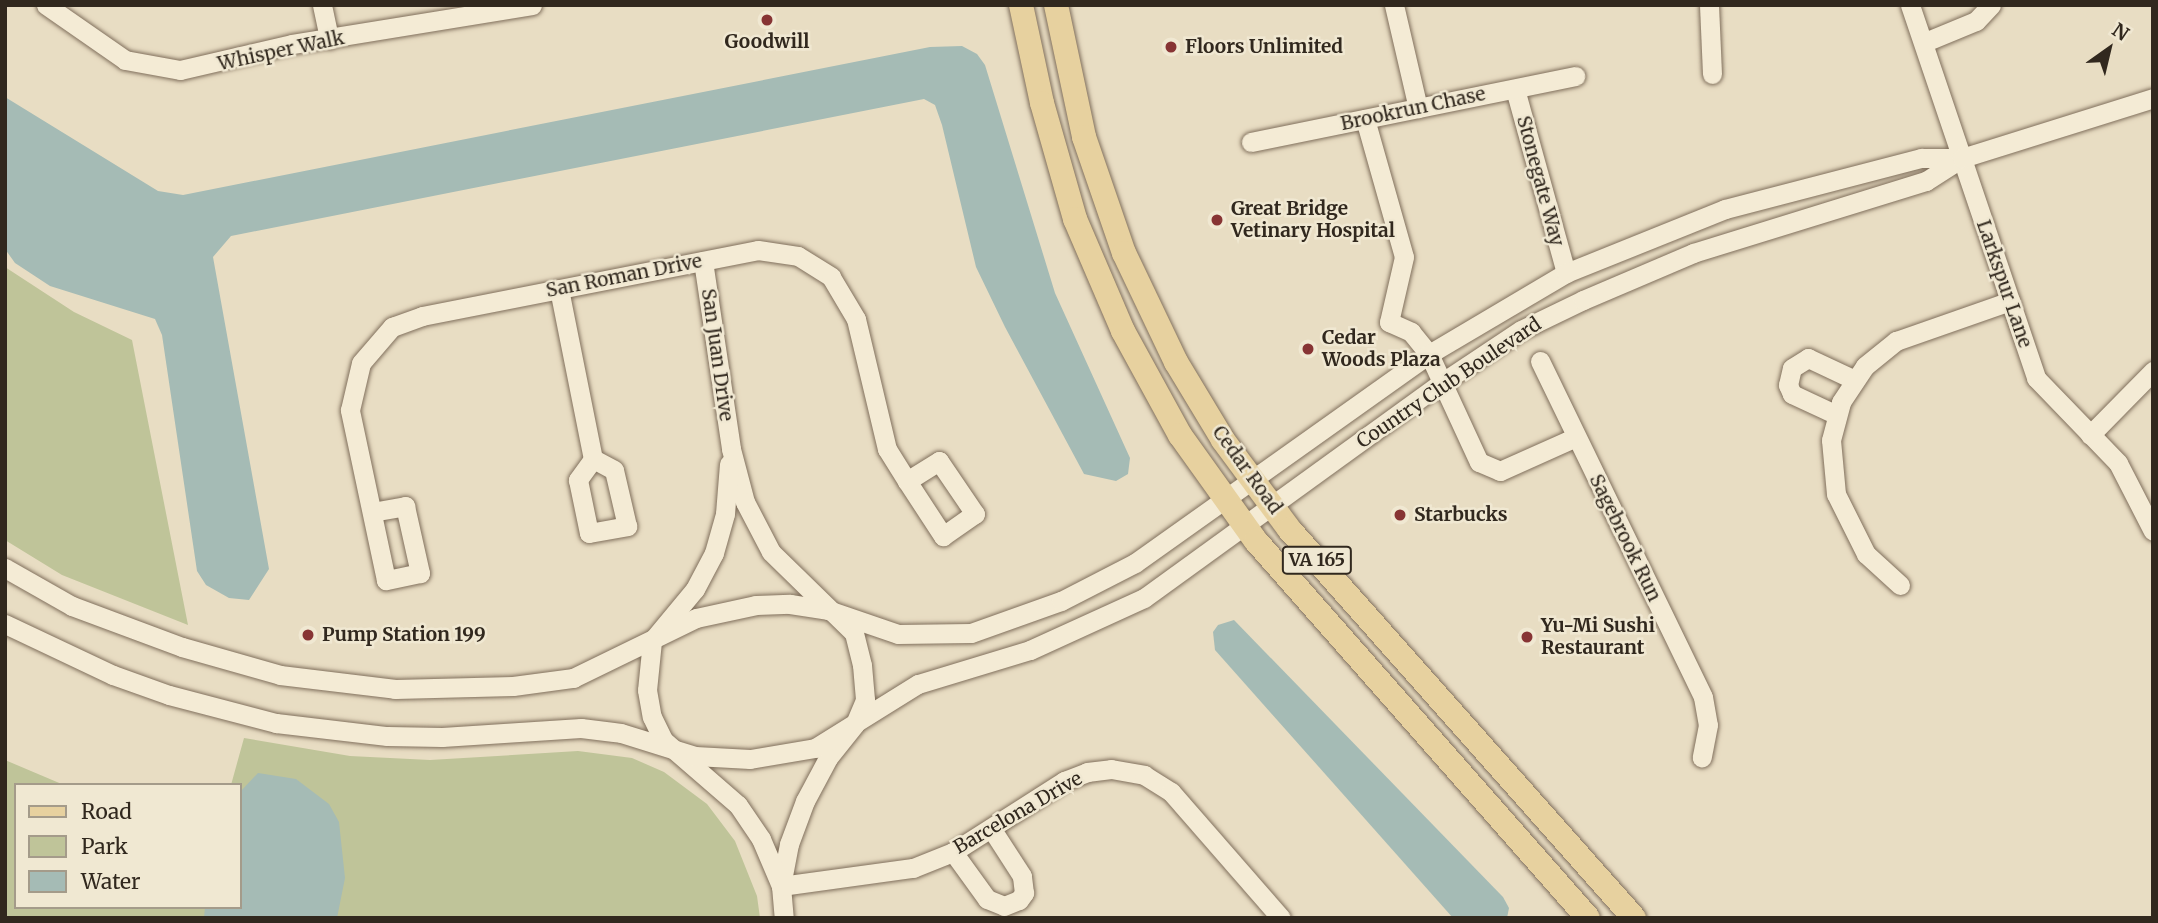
<!DOCTYPE html>
<html>
<head>
<meta charset="utf-8">
<style>
  body { margin:0 }
  #map { position:relative; width:2158px; height:923px; overflow:hidden; background:#e8ddc3; font-family:Merriweather,serif }
  div>[style] { position:absolute }
  [style*='--x'] { left:calc(var(--x)*1px); top:calc(var(--y)*1px); width:calc(var(--w)*1px); rotate:calc(var(--a)*1deg) }
  .green>* { inset:0; background:#bfc499 }
  .water>* { inset:0; background:#a5bbb5 }
  .roads { filter:drop-shadow(0 0 2px #806f5c) drop-shadow(0 0 2px #806f5c) }
  .minor>* { height:19px; margin:-9.5px; padding:0 9.5px; transform-origin:9.5px; border-radius:9.5px; background:#f4ebd5 }
  .major>* { height:24px; margin:-12px; padding:0 12px; transform-origin:12px; border-radius:12px; background:#e7d19f }
  .dots>* { width:19px; height:19px; translate:-50% -50%; box-sizing:border-box; border:4px solid #f0e8d2; border-radius:50% }
  span { translate:-50% -50%; white-space:nowrap; text-align:center; line-height:1.15; -webkit-text-stroke:5px #f0e8d2; paint-order:stroke }
  .shield-label span { padding:2px 5px; background:#f0e8d2; border:2px solid; border-radius:5px; -webkit-text-stroke-width:0 }
  .shield-label { font-size:18px; color:#31281e; font-weight:700 }
  .poi-label { font-size:19px; color:#31281e; font-weight:700 }
  .left { translate:0 -50%; text-align:left }
  .street-label { font-size:19px; color:#31281e }
  .frame { position:absolute; inset:0; border:7px solid #31281e; pointer-events:none }
  .legend { position:absolute; left:14px; top:783px; width:228px; height:126px; box-sizing:border-box; background:#f0e8d2; border:2px solid #a49b8a; margin:0; padding:9px 12px; list-style:none; font-size:21px; color:#31281e }
  .legend li { display:flex; align-items:center; gap:14px; height:35px }
  .legend b { width:35px; border:2px solid #a49b8a }
  .north { position:absolute; left:2074px; top:14px; width:70px; height:70px; -webkit-text-stroke:5px #f0e8d2; paint-order:stroke; rotate:34deg; font-size:19px; font-weight:700; line-height:28px; text-align:center; color:#31281e }
  .north::after { content:''; display:block; margin:auto; width:24px; height:32px; background:#31281e; clip-path:polygon(50% 0,100% 100%,50% 72%,0 100%) }
</style>
</head>
<body>
<div id="map">
  <div class="green">
    <i style="clip-path:polygon(5px 267px,74px 312px,132px 340px,188px 625px,62px 575px,5px 540px)"></i>
    <i style="clip-path:polygon(244px 738px,350px 756px,430px 760px,578px 751px,632px 758px,664px 772px,707px 804px,735px 841px,757px 896px,760px 918px,5px 918px,5px 760px,64px 785px,16px 785px,16px 907px,240px 907px,240px 785px,231px 785px)"></i>
  </div>
  <div class="water">
    <i style="clip-path:polygon(962px 46px,977px 54px,985px 65px,1055px 293px,1130px 458px,1128px 474px,1116px 481px,1084px 474px,1005px 327px,976px 267px,942px 125px,935px 105px,924px 99px,231px 236px,213px 257px,269px 569px,249px 600px,229px 598px,206px 585px,197px 571px,162px 335px,155px 319px,50px 286px,15px 263px,5px 249px,5px 97px,158px 191px,183px 195px,930px 47px)"></i>
    <i style="clip-path:polygon(1234px 620px,1503px 897px,1509px 908px,1507px 918px,1453px 918px,1215px 650px,1213px 632px,1218px 625px)"></i>
    <i style="clip-path:polygon(258px 773px,296px 779px,329px 804px,339px 822px,345px 878px,337px 918px,204px 918px,205px 907px,240px 907px,240px 792px)"></i>
  </div>
  <div class="roads">
    <div class="minor">
      <i style="--x:46;--y:5;--w:96;--a:34.8"></i>
      <i style="--x:125;--y:60;--w:56;--a:10.3"></i>
      <i style="--x:180;--y:70;--w:115;--a:-13.1"></i>
      <i style="--x:292;--y:44;--w:243;--a:-9.2"></i>
      <i style="--x:322;--y:5;--w:35;--a:78"></i>
      <i style="--x:1394;--y:5;--w:106;--a:76.9"></i>
      <i style="--x:1709;--y:5;--w:69;--a:87.5"></i>
      <i style="--x:1910;--y:5;--w:394;--a:71.3"></i>
      <i style="--x:2036;--y:378;--w:118;--a:46"></i>
      <i style="--x:2118;--y:463;--w:76;--a:62.8"></i>
      <i style="--x:1925;--y:42;--w:55;--a:-22.4"></i>
      <i style="--x:1976;--y:21;--w:22;--a:-47"></i>
      <i style="--x:1515;--y:89;--w:191;--a:74.5"></i>
      <i style="--x:1365;--y:119;--w:143;--a:74.2"></i>
      <i style="--x:1404;--y:257;--w:67;--a:103"></i>
      <i style="--x:1389;--y:322;--w:24;--a:24"></i>
      <i style="--x:1411;--y:332;--w:28;--a:51"></i>
      <i style="--x:1429;--y:354;--w:119;--a:65.2"></i>
      <i style="--x:1479;--y:462;--w:23;--a:23"></i>
      <i style="--x:1500;--y:471;--w:83;--a:-24.1"></i>
      <i style="--x:1251;--y:142;--w:331;--a:-11.5"></i>
      <i style="--x:703;--y:261;--w:190;--a:81.5"></i>
      <i style="--x:731;--y:449;--w:55;--a:75.2"></i>
      <i style="--x:745;--y:502;--w:56;--a:62.5"></i>
      <i style="--x:771;--y:552;--w:116;--a:44.3"></i>
      <i style="--x:854;--y:633;--w:33;--a:76"></i>
      <i style="--x:862;--y:665;--w:35;--a:85"></i>
      <i style="--x:865;--y:700;--w:26;--a:113"></i>
      <i style="--x:855;--y:724;--w:43;--a:128.5"></i>
      <i style="--x:828;--y:758;--w:49;--a:118.1"></i>
      <i style="--x:805;--y:801;--w:46;--a:110.4"></i>
      <i style="--x:789;--y:844;--w:43;--a:100.8"></i>
      <i style="--x:559;--y:289;--w:173;--a:78.7"></i>
      <i style="--x:593;--y:459;--w:26;--a:126"></i>
      <i style="--x:578;--y:480;--w:54;--a:78.3"></i>
      <i style="--x:589;--y:533;--w:39;--a:-10"></i>
      <i style="--x:627;--y:526;--w:57;--a:-103.1"></i>
      <i style="--x:614;--y:470;--w:24;--a:-152"></i>
      <i style="--x:1540;--y:361;--w:373;--a:64.1"></i>
      <i style="--x:1703;--y:697;--w:28;--a:80"></i>
      <i style="--x:1708;--y:725;--w:33;--a:101"></i>
      <i style="--x:1837;--y:415;--w:50;--a:-155"></i>
      <i style="--x:1792;--y:394;--w:10;--a:-114"></i>
      <i style="--x:1788;--y:385;--w:17;--a:-77"></i>
      <i style="--x:1792;--y:368;--w:19;--a:-32"></i>
      <i style="--x:1808;--y:358;--w:52;--a:25.1"></i>
      <i style="--x:2090;--y:435;--w:90;--a:-45.5"></i>
      <i style="--x:729;--y:464;--w:50;--a:94.6"></i>
      <i style="--x:725;--y:514;--w:41;--a:105.8"></i>
      <i style="--x:714;--y:553;--w:41;--a:117.8"></i>
      <i style="--x:695;--y:589;--w:67;--a:129.6"></i>
      <i style="--x:652;--y:641;--w:49;--a:95.8"></i>
      <i style="--x:647;--y:690;--w:27;--a:80"></i>
      <i style="--x:652;--y:717;--w:25;--a:64"></i>
      <i style="--x:663;--y:740;--w:99;--a:40.9"></i>
      <i style="--x:738;--y:805;--w:41;--a:55.9"></i>
      <i style="--x:761;--y:839;--w:51;--a:66.9"></i>
      <i style="--x:781;--y:886;--w:32;--a:85"></i>
      <i style="--x:372;--y:512;--w:34;--a:-10"></i>
      <i style="--x:405;--y:506;--w:69;--a:77.4"></i>
      <i style="--x:420;--y:573;--w:35;--a:168"></i>
      <i style="--x:386;--y:580;--w:174;--a:-102"></i>
      <i style="--x:350;--y:410;--w:48;--a:-76.8"></i>
      <i style="--x:361;--y:363;--w:48;--a:-49.3"></i>
      <i style="--x:392;--y:327;--w:32;--a:-20"></i>
      <i style="--x:422;--y:316;--w:342;--a:-11.1"></i>
      <i style="--x:758;--y:250;--w:40;--a:8.5"></i>
      <i style="--x:798;--y:256;--w:39;--a:32"></i>
      <i style="--x:831;--y:277;--w:49;--a:59.2"></i>
      <i style="--x:856;--y:319;--w:134;--a:76.6"></i>
      <i style="--x:887;--y:449;--w:38;--a:58"></i>
      <i style="--x:907;--y:481;--w:66;--a:56.8"></i>
      <i style="--x:943;--y:536;--w:39;--a:-35"></i>
      <i style="--x:975;--y:514;--w:64;--a:-124.2"></i>
      <i style="--x:939;--y:461;--w:38;--a:148"></i>
      <i style="--x:5;--y:568;--w:77;--a:29.6"></i>
      <i style="--x:72;--y:606;--w:117;--a:20.4"></i>
      <i style="--x:182;--y:647;--w:102;--a:15.9"></i>
      <i style="--x:280;--y:675;--w:116;--a:6.9"></i>
      <i style="--x:395;--y:689;--w:118;--a:-1.5"></i>
      <i style="--x:513;--y:686;--w:61;--a:-7.6"></i>
      <i style="--x:573;--y:678;--w:137;--a:-26"></i>
      <i style="--x:696;--y:618;--w:61;--a:-12.2"></i>
      <i style="--x:756;--y:605;--w:34;--a:-2"></i>
      <i style="--x:790;--y:604;--w:38;--a:9"></i>
      <i style="--x:828;--y:610;--w:74;--a:18.9"></i>
      <i style="--x:898;--y:634;--w:73;--a:-0.8"></i>
      <i style="--x:971;--y:633;--w:96;--a:-19.6"></i>
      <i style="--x:1061;--y:601;--w:83;--a:-27.2"></i>
      <i style="--x:1135;--y:563;--w:361;--a:-35.4"></i>
      <i style="--x:1429;--y:354;--w:159;--a:-30.6"></i>
      <i style="--x:1566;--y:273;--w:171;--a:-21.9"></i>
      <i style="--x:1725;--y:209;--w:203;--a:-14.6"></i>
      <i style="--x:1921;--y:158;--w:41;--a:0"></i>
      <i style="--x:1900;--y:585;--w:46;--a:-137.6"></i>
      <i style="--x:1866;--y:554;--w:67;--a:-116.6"></i>
      <i style="--x:1836;--y:494;--w:54;--a:-95.3"></i>
      <i style="--x:1831;--y:440;--w:39;--a:-75"></i>
      <i style="--x:1841;--y:402;--w:43;--a:-56.3"></i>
      <i style="--x:1865;--y:366;--w:40;--a:-39"></i>
      <i style="--x:1896;--y:341;--w:121;--a:-19.3"></i>
      <i style="--x:5;--y:624;--w:119;--a:25.3"></i>
      <i style="--x:113;--y:675;--w:59;--a:19.7"></i>
      <i style="--x:169;--y:695;--w:111;--a:14.7"></i>
      <i style="--x:276;--y:723;--w:112;--a:6.7"></i>
      <i style="--x:387;--y:736;--w:55;--a:1"></i>
      <i style="--x:442;--y:737;--w:139;--a:-3.7"></i>
      <i style="--x:581;--y:728;--w:40;--a:7.1"></i>
      <i style="--x:621;--y:733;--w:77;--a:17.3"></i>
      <i style="--x:695;--y:756;--w:55;--a:3.1"></i>
      <i style="--x:750;--y:759;--w:66;--a:-9.6"></i>
      <i style="--x:815;--y:748;--w:121;--a:-31.9"></i>
      <i style="--x:918;--y:684;--w:117;--a:-16.9"></i>
      <i style="--x:1030;--y:650;--w:125;--a:-24.5"></i>
      <i style="--x:1144;--y:598;--w:365;--a:-35.9"></i>
      <i style="--x:1440;--y:384;--w:97;--a:-33.7"></i>
      <i style="--x:1521;--y:330;--w:69;--a:-25.8"></i>
      <i style="--x:1583;--y:300;--w:120;--a:-23.1"></i>
      <i style="--x:1693;--y:253;--w:244;--a:-17.2"></i>
      <i style="--x:1926;--y:181;--w:43;--a:-32.6"></i>
      <i style="--x:1962;--y:158;--w:200;--a:-17.4"></i>
      <i style="--x:953;--y:852;--w:58;--a:54.1"></i>
      <i style="--x:987;--y:899;--w:18;--a:22"></i>
      <i style="--x:1004;--y:906;--w:16;--a:-22"></i>
      <i style="--x:1019;--y:900;--w:9;--a:-54"></i>
      <i style="--x:1024;--y:893;--w:17;--a:-97"></i>
      <i style="--x:1022;--y:876;--w:57;--a:-122.9"></i>
      <i style="--x:781;--y:886;--w:133;--a:-7.8"></i>
      <i style="--x:913;--y:868;--w:43;--a:-21.8"></i>
      <i style="--x:953;--y:852;--w:132;--a:-32.6"></i>
      <i style="--x:1064;--y:781;--w:25;--a:-21"></i>
      <i style="--x:1087;--y:772;--w:24;--a:-7"></i>
      <i style="--x:1111;--y:769;--w:34;--a:10"></i>
      <i style="--x:1144;--y:775;--w:32;--a:32"></i>
      <i style="--x:1171;--y:792;--w:167;--a:48.9"></i>
    </div>
    <div class="major">
      <i style="--x:1021;--y:5;--w:100;--a:77.9"></i>
      <i style="--x:1042;--y:103;--w:121;--a:74.1"></i>
      <i style="--x:1075;--y:219;--w:122;--a:66.8"></i>
      <i style="--x:1123;--y:331;--w:119;--a:61.3"></i>
      <i style="--x:1180;--y:435;--w:130;--a:54.4"></i>
      <i style="--x:1256;--y:541;--w:502;--a:48.63"></i>
      <i style="--x:1056;--y:5;--w:135;--a:78"></i>
      <i style="--x:1084;--y:137;--w:123;--a:71"></i>
      <i style="--x:1124;--y:253;--w:121;--a:64.5"></i>
      <i style="--x:1176;--y:362;--w:91;--a:58.9"></i>
      <i style="--x:1223;--y:440;--w:111;--a:53.4"></i>
      <i style="--x:1289;--y:529;--w:520;--a:48.43"></i>
    </div>
  </div>
  <div class="dots">
    <i style="left:767px;top:20px;background:#873434"></i>
    <i style="left:1171px;top:47px;background:#873434"></i>
    <i style="left:1217px;top:220px;background:#873434"></i>
    <i style="left:1308px;top:349px;background:#873434"></i>
    <i style="left:1400px;top:515px;background:#873434"></i>
    <i style="left:308px;top:635px;background:#873434"></i>
    <i style="left:1527px;top:637px;background:#873434"></i>
  </div>
  <div class="shield-label">
    <span style="left:1317px;top:560px">VA 165</span>
  </div>
  <div class="poi-label">
    <span style="left:767px;top:42px">Goodwill</span>
    <span class="left" style="left:1185px;top:47px">Floors Unlimited</span>
    <span class="left" style="left:1231px;top:220px">Great Bridge<br>Vetinary Hospital</span>
    <span class="left" style="left:1322px;top:349px">Cedar<br>Woods Plaza</span>
    <span class="left" style="left:1414px;top:515px">Starbucks</span>
    <span class="left" style="left:1541px;top:637px">Yu-Mi Sushi<br>Restaurant</span>
    <span class="left" style="left:322px;top:635px">Pump Station 199</span>
  </div>
  <div class="street-label">
    <span style="left:281px;top:51px;rotate:-12deg">Whisper Walk</span>
    <span style="left:1413px;top:109px;rotate:-12deg">Brookrun Chase</span>
    <span style="left:1540px;top:181px;rotate:75deg">Stonegate Way</span>
    <span style="left:624px;top:276px;rotate:-11deg">San Roman Drive</span>
    <span style="left:2004px;top:284px;rotate:71deg">Larkspur Lane</span>
    <span style="left:717px;top:355px;rotate:82deg">San Juan Drive</span>
    <span style="left:1449px;top:383px;rotate:-34deg">Country Club Boulevard</span>
    <span style="left:1247px;top:470px;rotate:54deg">Cedar Road</span>
    <span style="left:1625px;top:538px;rotate:64deg">Sagebrook Run</span>
    <span style="left:1018px;top:813px;rotate:-30deg">Barcelona Drive</span>
  </div>
  <div class="frame"></div>
  <ul class="legend">
  <li><b style="height:9px;background:#e7d19f"></b>Road</li>
  <li><b style="height:19px;background:#bfc499"></b>Park</li>
  <li><b style="height:19px;background:#a5bbb5"></b>Water</li>
  </ul>
  <div class="north">N</div>
</div>
</body>
</html>
